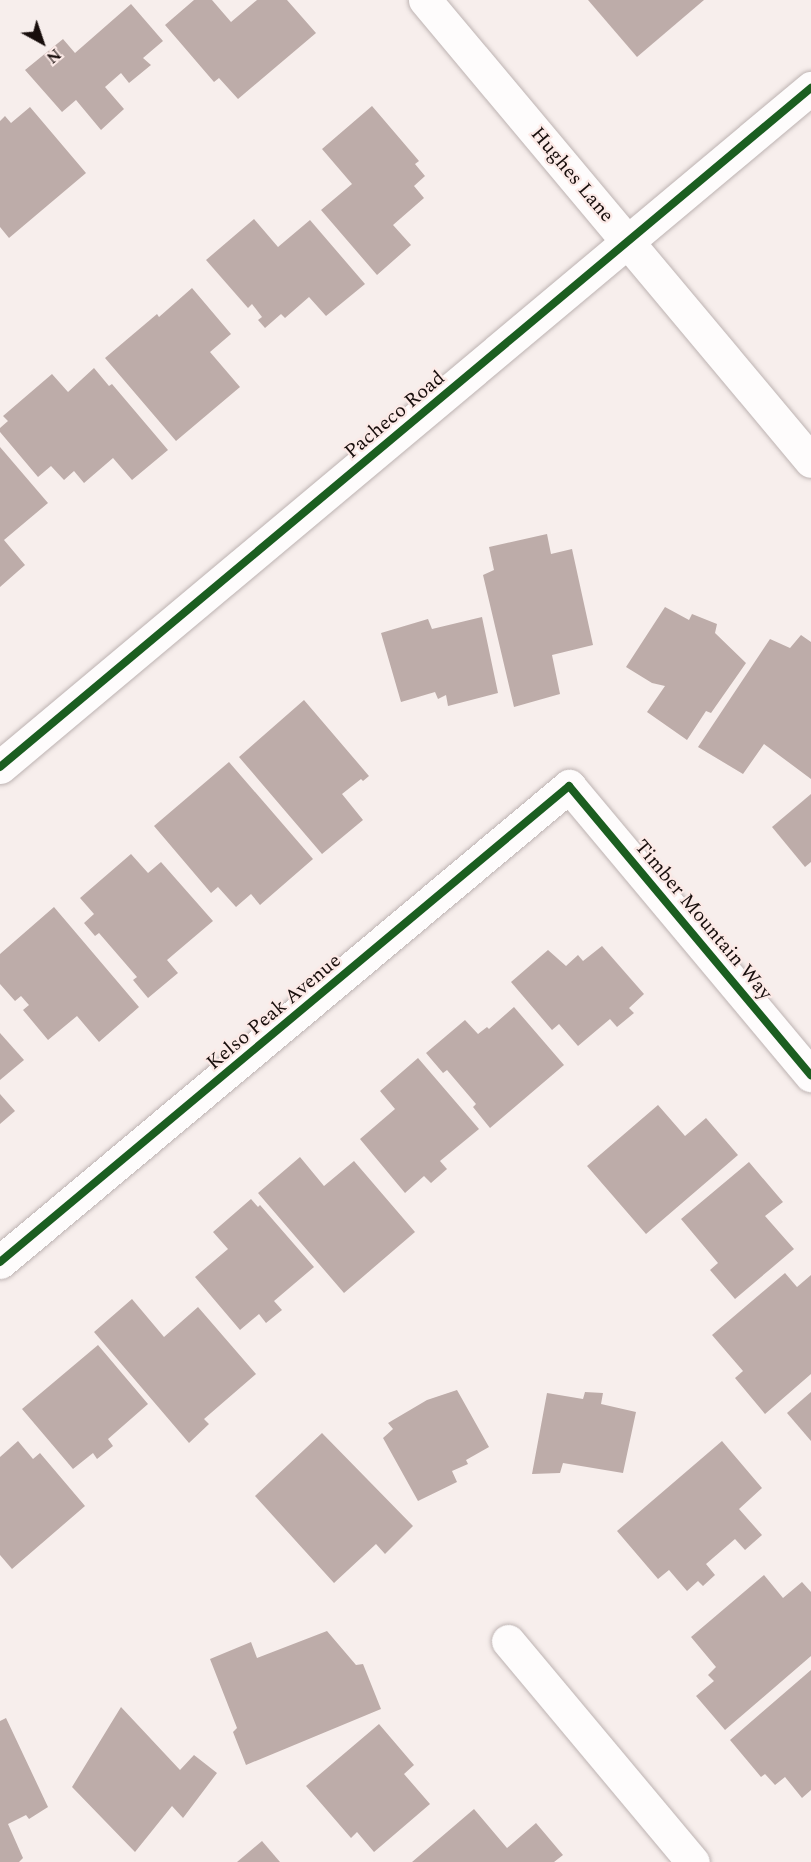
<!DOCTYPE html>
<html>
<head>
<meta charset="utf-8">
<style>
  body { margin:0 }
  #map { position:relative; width:811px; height:1862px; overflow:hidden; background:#f7eeec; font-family:Spectral,serif }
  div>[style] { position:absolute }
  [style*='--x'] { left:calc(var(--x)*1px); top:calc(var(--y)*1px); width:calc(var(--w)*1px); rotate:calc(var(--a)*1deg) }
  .building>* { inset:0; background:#bdaca9 }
  .roads { filter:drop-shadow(0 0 2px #bdb3b2) drop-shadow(0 0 2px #bdb3b2) }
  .street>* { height:33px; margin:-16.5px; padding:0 16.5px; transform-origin:16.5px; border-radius:16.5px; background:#fefcfc }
  .secondary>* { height:33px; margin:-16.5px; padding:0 16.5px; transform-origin:16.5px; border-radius:16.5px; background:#fefcfc }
  .cycleway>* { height:8px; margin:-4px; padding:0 4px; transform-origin:4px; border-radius:4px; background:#1b5e20 }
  span { translate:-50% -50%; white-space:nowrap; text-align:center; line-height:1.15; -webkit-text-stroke:4.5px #fceae7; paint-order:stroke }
  .street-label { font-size:20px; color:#180e0c }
  .north { position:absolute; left:12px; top:12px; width:60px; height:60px; -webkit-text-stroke:4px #fceae7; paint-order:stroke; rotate:140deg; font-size:16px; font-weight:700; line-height:24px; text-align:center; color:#180e0c }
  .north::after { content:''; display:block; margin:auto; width:21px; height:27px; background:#180e0c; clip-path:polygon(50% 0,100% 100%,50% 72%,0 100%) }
</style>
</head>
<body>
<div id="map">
  <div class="building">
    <i style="clip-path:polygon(194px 0,212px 0,231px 22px,257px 0,287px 0,316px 33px,238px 99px,219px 78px,214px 82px,165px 25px)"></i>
    <i style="clip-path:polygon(588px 0,704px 0,637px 57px)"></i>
    <i style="clip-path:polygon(131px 4px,163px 41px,143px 58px,151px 65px,129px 83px,121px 73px,105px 87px,124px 109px,101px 130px,76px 100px,62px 112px,25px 70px,63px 39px,75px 53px)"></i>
    <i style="clip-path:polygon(372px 106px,419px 161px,415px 164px,425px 176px,414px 186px,424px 198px,393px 225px,411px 245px,377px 275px,321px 210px,352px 184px,322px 149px)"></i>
    <i style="clip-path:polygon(30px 107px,86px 173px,9px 238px,0 227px,0 121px,5px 116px,11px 123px)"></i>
    <i style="clip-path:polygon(254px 219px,278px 247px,310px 220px,365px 284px,326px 316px,309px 297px,285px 318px,281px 314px,265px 328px,258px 320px,262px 317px,252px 304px,248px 308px,206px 260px)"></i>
    <i style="clip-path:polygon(192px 288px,231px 334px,210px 352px,240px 387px,176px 441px,105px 358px,157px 314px,159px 317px)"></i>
    <i style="clip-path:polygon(94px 368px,109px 386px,112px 384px,168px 450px,132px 480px,113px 458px,84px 483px,74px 471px,64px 480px,51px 466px,38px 477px,0 432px,0 428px,8px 421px,3px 416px,52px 374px,68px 392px)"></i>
    <i style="clip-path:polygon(0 447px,48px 503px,4px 540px,25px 565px,0 587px)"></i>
    <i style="clip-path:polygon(547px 534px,551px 554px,572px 549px,593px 645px,552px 655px,560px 694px,514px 707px,483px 575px,494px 570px,489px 547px)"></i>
    <i style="clip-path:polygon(665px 607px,689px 620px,692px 614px,717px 624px,715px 633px,746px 663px,711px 713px,706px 711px,687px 740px,647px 712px,665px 686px,652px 683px,626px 667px)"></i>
    <i style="clip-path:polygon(482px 617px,498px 693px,448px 706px,446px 695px,438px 699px,435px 692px,401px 702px,381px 633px,428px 619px,432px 629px)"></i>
    <i style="clip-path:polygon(801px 635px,811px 642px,811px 779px,764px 744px,743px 774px,698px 747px,770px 639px,790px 648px)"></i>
    <i style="clip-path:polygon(304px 700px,369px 776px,363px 781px,361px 779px,342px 794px,363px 820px,322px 854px,239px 757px)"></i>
    <i style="clip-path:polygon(229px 762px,313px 859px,260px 905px,251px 894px,236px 907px,218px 887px,211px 893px,154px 826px)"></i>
    <i style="clip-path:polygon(811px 794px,811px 862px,805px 867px,772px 827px)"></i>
    <i style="clip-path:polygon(131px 854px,148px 873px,161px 862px,213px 921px,167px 960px,178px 973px,148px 998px,133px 980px,137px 977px,99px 933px,95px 936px,84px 923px,94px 914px,80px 898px)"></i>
    <i style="clip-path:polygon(54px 907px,139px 1007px,99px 1042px,77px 1016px,48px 1040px,23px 1010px,29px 1005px,21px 996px,15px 1001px,0 984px,0 954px)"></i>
    <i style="clip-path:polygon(602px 946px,644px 994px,629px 1008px,634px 1013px,617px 1027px,610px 1019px,578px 1046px,559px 1024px,552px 1030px,511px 982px,548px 950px,566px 966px,578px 955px,583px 961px)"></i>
    <i style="clip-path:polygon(514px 1007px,564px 1065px,490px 1128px,473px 1107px,476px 1104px,447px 1070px,443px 1073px,426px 1053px,465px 1020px,478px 1034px,487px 1027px,489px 1029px)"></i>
    <i style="clip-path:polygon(0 1033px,24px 1060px,0 1080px)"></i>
    <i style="clip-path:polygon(418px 1058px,479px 1129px,440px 1161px,447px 1169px,431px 1183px,424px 1176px,405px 1193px,360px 1139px,395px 1109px,380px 1091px)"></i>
    <i style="clip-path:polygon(0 1094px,15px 1111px,0 1124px)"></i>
    <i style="clip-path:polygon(658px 1105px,685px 1136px,706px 1118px,738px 1155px,646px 1234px,587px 1166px)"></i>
    <i style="clip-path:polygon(300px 1157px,324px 1186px,354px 1161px,415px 1232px,344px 1293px,258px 1193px)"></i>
    <i style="clip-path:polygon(749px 1162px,783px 1202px,765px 1216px,794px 1249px,735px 1299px,710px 1270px,718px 1263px,681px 1219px)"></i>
    <i style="clip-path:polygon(251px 1199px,258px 1207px,260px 1205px,314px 1267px,274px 1301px,282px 1310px,266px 1323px,259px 1314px,240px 1330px,195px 1277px,228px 1249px,213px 1232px)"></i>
    <i style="clip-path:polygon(785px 1273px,797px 1287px,811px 1275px,811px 1374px,765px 1414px,735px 1378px,743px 1371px,712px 1335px)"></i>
    <i style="clip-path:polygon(132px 1299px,164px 1337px,198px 1307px,256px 1374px,204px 1419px,209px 1424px,189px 1443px,94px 1332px)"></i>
    <i style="clip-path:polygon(98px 1345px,148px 1404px,108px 1439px,113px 1446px,97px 1459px,93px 1453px,73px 1469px,22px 1409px)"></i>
    <i style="clip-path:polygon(457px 1390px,489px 1447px,466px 1460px,468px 1464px,452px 1471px,457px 1482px,418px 1501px,383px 1438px,393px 1429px,388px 1423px,427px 1400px)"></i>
    <i style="clip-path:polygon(585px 1392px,603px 1393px,601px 1404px,636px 1412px,623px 1473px,563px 1463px,560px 1473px,532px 1474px,547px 1393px,583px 1399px)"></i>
    <i style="clip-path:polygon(811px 1392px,811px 1441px,787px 1413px)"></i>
    <i style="clip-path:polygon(322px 1433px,413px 1526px,385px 1554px,376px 1544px,334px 1583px,255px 1496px)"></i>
    <i style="clip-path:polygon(18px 1441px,33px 1459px,40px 1453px,85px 1506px,12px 1569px,0 1555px,0 1457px)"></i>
    <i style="clip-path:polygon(722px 1441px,762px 1488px,739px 1509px,762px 1535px,745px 1550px,735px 1539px,706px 1564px,715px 1575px,703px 1586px,698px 1581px,687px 1591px,669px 1570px,658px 1579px,617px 1531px)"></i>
    <i style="clip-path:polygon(764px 1575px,783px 1598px,802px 1582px,811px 1592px,811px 1656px,725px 1730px,696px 1696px,714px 1681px,708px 1675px,716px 1667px,691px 1637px)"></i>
    <i style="clip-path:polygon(327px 1631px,356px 1665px,363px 1664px,381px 1709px,246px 1765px,233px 1732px,237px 1728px,210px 1659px,251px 1642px,257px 1658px)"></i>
    <i style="clip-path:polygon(811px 1670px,811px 1790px,802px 1798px,785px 1777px,775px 1785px,765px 1774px,761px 1777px,730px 1740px)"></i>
    <i style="clip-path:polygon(121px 1707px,180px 1770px,194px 1755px,217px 1773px,183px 1818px,172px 1806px,135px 1852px,72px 1787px)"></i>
    <i style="clip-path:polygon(6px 1718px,48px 1807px,29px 1819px,26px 1815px,8px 1824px,23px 1858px,19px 1862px,0 1862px,0 1721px)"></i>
    <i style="clip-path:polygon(379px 1724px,414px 1765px,404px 1774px,430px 1804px,374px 1852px,357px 1832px,351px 1838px,306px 1786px)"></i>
    <i style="clip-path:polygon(474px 1809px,507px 1848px,536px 1823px,563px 1855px,554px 1862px,412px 1862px)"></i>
    <i style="clip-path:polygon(262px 1841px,280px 1862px,237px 1862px)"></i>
  </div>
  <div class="roads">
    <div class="street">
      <i style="--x:0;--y:1262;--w:742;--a:-39.91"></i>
      <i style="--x:569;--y:786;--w:377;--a:50.1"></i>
      <i style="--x:508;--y:1641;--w:288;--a:50.1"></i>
    </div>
    <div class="secondary">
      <i style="--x:425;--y:0;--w:601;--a:50.06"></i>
      <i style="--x:0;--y:767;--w:1058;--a:-39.94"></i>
    </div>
  </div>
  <div class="cycleway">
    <i style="--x:0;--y:767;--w:1058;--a:-39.94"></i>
    <i style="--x:0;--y:1262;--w:742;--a:-39.91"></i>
    <i style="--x:569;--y:786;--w:377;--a:50.1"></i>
  </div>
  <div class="street-label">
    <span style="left:572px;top:175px;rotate:50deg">Hughes Lane</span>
    <span style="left:395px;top:415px;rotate:-40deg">Pacheco Road</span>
    <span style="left:703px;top:920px;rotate:50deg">Timber Mountain Way</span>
    <span style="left:274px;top:1012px;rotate:-40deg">Kelso Peak Avenue</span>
  </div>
  <div class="north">N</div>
</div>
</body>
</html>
